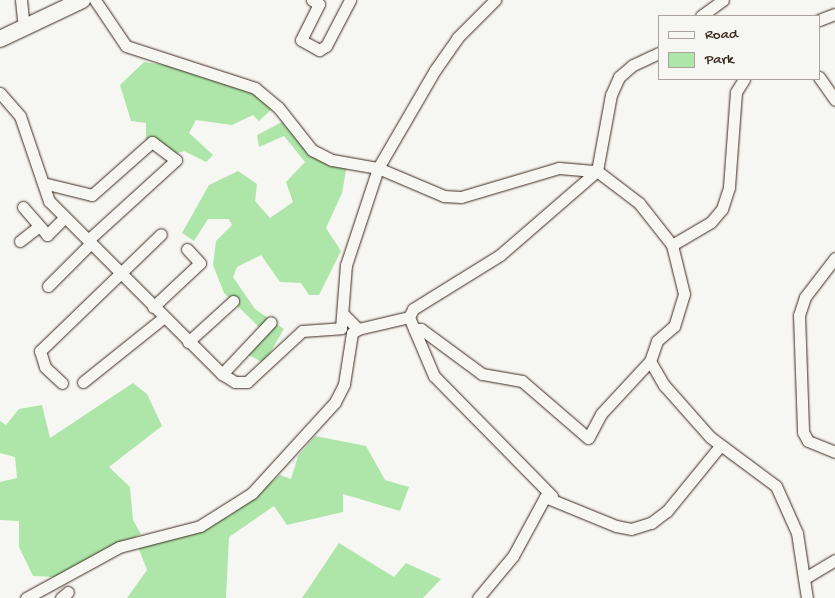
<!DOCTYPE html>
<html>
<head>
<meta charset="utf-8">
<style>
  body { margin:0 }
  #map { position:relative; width:835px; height:598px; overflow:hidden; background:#f6f6f2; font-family:"Gochi Hand",sans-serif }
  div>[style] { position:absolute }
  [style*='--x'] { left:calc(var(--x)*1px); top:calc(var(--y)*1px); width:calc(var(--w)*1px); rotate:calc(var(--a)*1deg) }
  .green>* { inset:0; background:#aee6a9 }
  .roads { filter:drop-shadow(0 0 1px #3b2a1e) drop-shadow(0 0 1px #3b2a1e) }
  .minor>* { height:11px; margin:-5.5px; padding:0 5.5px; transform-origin:5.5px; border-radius:5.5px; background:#f6f6f2 }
  .secondary>* { height:16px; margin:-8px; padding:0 8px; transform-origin:8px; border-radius:8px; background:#f6f6f2 }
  span { translate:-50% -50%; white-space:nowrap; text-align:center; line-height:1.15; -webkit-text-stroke:4px #f6f6f2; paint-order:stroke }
  .legend { position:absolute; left:658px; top:15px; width:162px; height:65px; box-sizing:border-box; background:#f6f6f2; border:1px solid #aba49d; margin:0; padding:6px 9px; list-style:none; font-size:15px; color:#3b2a1e }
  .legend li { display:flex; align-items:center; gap:10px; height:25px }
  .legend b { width:25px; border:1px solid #aba49d }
</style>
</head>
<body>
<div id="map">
  <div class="green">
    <i style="clip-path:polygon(144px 62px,189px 69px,251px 91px,274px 107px,259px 121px,253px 115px,232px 125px,196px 120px,189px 133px,213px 155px,206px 162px,184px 151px,175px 154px,146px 140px,146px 123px,131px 121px,120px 85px)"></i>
    <i style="clip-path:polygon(282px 122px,307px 151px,347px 165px,342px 193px,326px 228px,341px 251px,319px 295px,309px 295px,301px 283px,280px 282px,261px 255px,237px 267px,233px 277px,255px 309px,284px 329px,264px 363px,239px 350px,260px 328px,224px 293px,213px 265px,216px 241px,232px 225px,229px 219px,208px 219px,194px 241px,182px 233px,209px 185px,238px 171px,257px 184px,255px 201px,270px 218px,293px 202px,286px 182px,305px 162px,284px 136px,259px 147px,257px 135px)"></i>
    <i style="clip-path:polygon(133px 383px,147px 394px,162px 426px,109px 467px,130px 487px,133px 520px,141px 534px,55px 577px,33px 576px,19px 547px,19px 521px,0 520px,0 482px,17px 478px,15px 457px,0 453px,0 421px,6px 425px,19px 409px,42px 405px,50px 438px)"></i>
    <i style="clip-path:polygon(315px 436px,366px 446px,385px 480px,409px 487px,400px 511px,343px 494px,343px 512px,287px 525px,274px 506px,229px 537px,226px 598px,127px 598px,147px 570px,137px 544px,228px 517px,280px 475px,291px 479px,298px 456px)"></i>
    <i style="clip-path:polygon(339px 543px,394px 577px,406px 563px,441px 579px,423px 598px,302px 598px)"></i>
  </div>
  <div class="roads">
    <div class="minor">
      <i style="--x:21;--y:0;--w:27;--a:84"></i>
      <i style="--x:95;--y:0;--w:55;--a:56"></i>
      <i style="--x:126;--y:46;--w:136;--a:18"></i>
      <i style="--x:255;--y:88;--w:30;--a:40"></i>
      <i style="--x:278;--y:107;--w:55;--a:51.7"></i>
      <i style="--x:312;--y:150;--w:22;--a:27"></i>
      <i style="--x:332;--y:160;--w:47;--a:9.9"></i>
      <i style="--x:378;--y:168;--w:72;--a:23"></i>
      <i style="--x:444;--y:196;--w:17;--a:3"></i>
      <i style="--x:461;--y:197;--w:102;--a:-16.5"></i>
      <i style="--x:559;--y:168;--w:38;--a:5"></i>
      <i style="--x:597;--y:171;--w:53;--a:37.3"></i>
      <i style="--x:639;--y:203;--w:53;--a:51.8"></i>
      <i style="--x:672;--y:245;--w:50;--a:76.2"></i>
      <i style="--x:684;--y:294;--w:34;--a:107"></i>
      <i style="--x:674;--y:326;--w:23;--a:139"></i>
      <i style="--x:657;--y:341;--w:21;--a:109"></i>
      <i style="--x:650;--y:361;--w:72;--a:132.8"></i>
      <i style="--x:601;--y:414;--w:27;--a:118"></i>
      <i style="--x:588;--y:438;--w:87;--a:-139.2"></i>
      <i style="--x:522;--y:381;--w:41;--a:-170.1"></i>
      <i style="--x:482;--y:374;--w:76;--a:-143.6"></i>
      <i style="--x:421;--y:329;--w:7;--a:180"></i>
      <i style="--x:312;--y:0;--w:8;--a:30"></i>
      <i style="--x:319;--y:4;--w:40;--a:116.6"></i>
      <i style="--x:301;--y:40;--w:21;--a:29"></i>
      <i style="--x:319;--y:50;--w:8;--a:-30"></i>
      <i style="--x:326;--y:46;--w:52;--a:-62.4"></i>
      <i style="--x:701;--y:16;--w:27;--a:-36"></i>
      <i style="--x:819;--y:20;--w:17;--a:-21"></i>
      <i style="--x:819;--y:77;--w:28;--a:55"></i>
      <i style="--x:0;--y:93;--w:30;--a:49"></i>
      <i style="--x:20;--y:116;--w:90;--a:71.2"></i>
      <i style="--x:49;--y:201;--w:245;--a:45"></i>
      <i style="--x:222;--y:374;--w:15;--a:32"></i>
      <i style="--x:235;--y:382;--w:12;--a:0"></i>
      <i style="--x:247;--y:382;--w:75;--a:-42.8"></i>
      <i style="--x:302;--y:331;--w:39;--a:-4"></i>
      <i style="--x:341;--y:328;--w:63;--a:-85.5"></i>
      <i style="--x:346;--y:265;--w:102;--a:-71.7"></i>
      <i style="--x:378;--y:168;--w:113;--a:-59.8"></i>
      <i style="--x:435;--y:70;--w:39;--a:-55"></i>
      <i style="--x:457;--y:38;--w:54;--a:-45"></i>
      <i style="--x:43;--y:183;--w:50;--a:13.8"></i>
      <i style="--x:92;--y:195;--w:80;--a:-41.5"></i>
      <i style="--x:152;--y:142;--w:30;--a:37"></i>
      <i style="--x:176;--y:160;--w:119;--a:137.7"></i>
      <i style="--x:23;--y:207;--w:37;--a:49"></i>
      <i style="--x:47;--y:235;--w:25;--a:-45"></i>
      <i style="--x:20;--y:241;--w:23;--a:-38"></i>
      <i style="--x:672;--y:245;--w:45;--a:-30.5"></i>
      <i style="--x:711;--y:222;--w:17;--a:-50"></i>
      <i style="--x:722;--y:209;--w:23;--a:-72"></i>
      <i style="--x:729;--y:187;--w:95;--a:-85.8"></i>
      <i style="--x:736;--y:92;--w:15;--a:-58"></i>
      <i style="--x:835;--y:258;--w:49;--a:127.6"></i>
      <i style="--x:805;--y:297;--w:19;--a:108"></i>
      <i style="--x:799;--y:315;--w:117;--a:88"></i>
      <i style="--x:803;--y:432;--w:10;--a:61"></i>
      <i style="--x:808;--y:441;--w:29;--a:22"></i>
      <i style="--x:48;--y:286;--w:61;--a:-45"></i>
      <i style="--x:153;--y:307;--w:64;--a:-43.1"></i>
      <i style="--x:200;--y:263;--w:19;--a:-133"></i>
      <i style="--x:344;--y:315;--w:20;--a:45"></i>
      <i style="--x:358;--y:329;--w:52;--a:-13.2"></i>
      <i style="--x:188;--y:342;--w:61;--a:-42.3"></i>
      <i style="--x:650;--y:361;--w:28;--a:60"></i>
      <i style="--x:664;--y:385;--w:69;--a:48.5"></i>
      <i style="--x:710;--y:437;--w:82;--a:36.6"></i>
      <i style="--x:776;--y:486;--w:51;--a:65.9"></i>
      <i style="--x:797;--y:533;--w:66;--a:81.3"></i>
      <i style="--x:222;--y:374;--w:71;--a:-46.7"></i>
      <i style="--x:83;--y:382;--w:102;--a:-38.7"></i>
      <i style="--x:62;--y:383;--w:23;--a:-137"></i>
      <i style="--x:45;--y:367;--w:17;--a:-107"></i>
      <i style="--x:40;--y:351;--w:168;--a:-44"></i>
      <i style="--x:552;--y:496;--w:168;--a:-134.5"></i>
      <i style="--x:434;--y:376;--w:64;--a:-113"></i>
      <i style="--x:409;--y:317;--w:9;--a:-63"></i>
      <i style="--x:413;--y:309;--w:102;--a:-31.8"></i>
      <i style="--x:500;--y:255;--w:128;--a:-40.9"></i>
      <i style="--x:597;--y:171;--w:77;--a:-79.6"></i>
      <i style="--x:611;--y:95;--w:20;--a:-66"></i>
      <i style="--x:619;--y:77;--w:18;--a:-41"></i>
      <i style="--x:633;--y:65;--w:29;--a:-25"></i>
      <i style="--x:805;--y:578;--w:35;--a:-31"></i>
      <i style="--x:26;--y:598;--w:106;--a:-28.7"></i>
      <i style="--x:119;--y:547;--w:84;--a:-14.5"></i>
      <i style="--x:200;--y:526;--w:62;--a:-32.4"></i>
      <i style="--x:252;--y:493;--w:123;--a:-47.6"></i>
      <i style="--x:335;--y:402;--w:20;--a:-63"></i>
      <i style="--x:344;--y:384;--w:52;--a:-81.1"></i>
      <i style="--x:352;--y:333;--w:7;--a:-34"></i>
      <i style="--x:61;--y:598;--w:9;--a:-41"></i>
      <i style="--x:478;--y:598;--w:55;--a:-50.2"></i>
      <i style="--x:513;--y:556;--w:67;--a:-61.5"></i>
      <i style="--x:545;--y:497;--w:77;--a:22.2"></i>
      <i style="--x:616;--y:526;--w:15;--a:11"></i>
      <i style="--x:631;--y:529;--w:21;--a:-17"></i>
      <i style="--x:651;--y:523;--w:20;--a:-37"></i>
      <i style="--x:667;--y:511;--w:84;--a:-50.8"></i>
    </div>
    <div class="secondary">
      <i style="--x:0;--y:39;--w:91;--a:-25.4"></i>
    </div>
  </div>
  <ul class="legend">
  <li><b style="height:6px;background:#f6f6f2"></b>Road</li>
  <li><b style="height:14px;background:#aee6a9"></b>Park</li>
  </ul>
</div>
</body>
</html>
